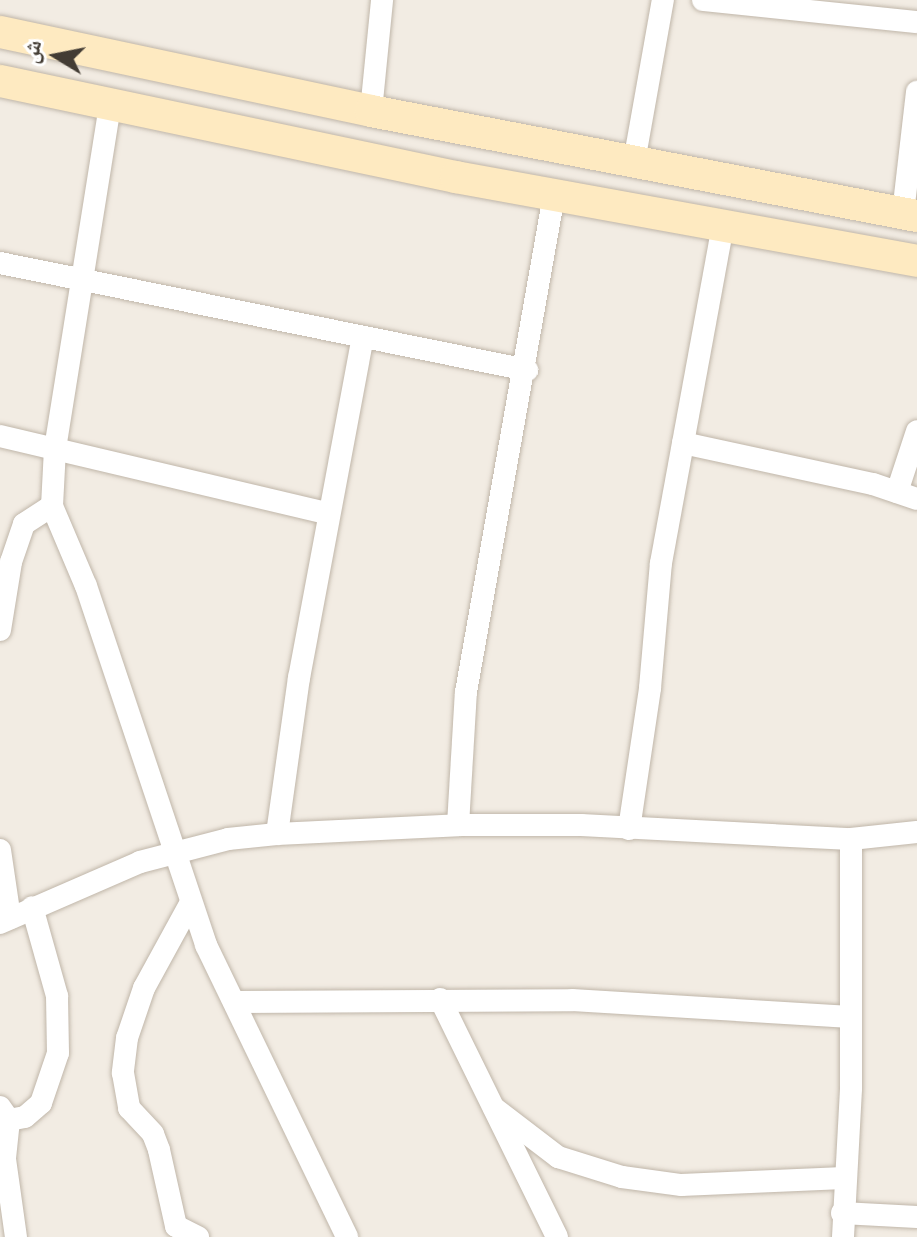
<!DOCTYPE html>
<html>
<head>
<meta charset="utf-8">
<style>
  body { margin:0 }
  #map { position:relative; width:917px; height:1237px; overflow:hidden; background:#f2ece3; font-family:"Varela Round","Noto Naskh Arabic",sans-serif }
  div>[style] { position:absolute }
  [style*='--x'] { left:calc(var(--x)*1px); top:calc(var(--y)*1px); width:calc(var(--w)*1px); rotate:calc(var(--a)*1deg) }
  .roads { filter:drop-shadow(0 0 2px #c0b6a9) drop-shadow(0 0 2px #c0b6a9) }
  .street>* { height:22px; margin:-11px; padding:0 11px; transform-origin:11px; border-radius:11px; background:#fff }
  .secondary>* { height:32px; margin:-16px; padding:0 16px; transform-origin:16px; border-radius:16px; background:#feeac1 }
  span { translate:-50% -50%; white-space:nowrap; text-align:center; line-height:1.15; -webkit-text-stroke:7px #fff; paint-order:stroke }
  .north { position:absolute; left:16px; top:16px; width:80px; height:80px; -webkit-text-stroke:6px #fff; paint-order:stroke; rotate:280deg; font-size:22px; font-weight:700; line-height:32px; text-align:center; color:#433c34 }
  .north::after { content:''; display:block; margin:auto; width:28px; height:36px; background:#433c34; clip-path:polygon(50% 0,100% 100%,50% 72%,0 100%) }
</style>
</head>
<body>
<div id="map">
  <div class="roads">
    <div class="street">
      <i style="--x:703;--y:0;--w:215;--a:5.9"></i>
      <i style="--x:371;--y:111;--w:112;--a:-84.3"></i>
      <i style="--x:634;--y:162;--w:165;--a:-79.9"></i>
      <i style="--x:903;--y:213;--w:122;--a:-83.4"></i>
      <i style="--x:0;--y:263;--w:538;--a:11.48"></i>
      <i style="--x:0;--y:436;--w:336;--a:13.3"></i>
      <i style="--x:683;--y:443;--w:194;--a:12.2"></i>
      <i style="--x:873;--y:484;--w:46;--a:18.8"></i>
      <i style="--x:897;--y:492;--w:64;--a:-71.8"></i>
      <i style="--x:52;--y:506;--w:87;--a:67"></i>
      <i style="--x:86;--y:586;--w:379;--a:71.5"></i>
      <i style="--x:206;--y:945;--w:324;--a:64.2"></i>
      <i style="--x:0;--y:630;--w:69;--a:-80.8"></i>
      <i style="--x:11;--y:562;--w:40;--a:-71.1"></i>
      <i style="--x:24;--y:524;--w:33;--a:-33"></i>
      <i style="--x:52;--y:506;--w:57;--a:-87"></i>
      <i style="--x:55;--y:449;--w:349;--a:-80.9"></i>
      <i style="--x:458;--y:825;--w:133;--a:-86.6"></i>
      <i style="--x:466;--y:692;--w:505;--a:-79.96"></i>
      <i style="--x:629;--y:829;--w:143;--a:-81.5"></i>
      <i style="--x:650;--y:688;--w:125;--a:-85"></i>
      <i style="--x:661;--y:563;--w:343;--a:-79.6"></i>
      <i style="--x:277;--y:834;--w:158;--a:-82"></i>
      <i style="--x:299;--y:678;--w:347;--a:-79.4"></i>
      <i style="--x:0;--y:850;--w:69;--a:81.6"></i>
      <i style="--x:190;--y:904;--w:96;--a:118.7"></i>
      <i style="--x:144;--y:988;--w:53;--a:108.8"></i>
      <i style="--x:127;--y:1038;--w:35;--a:97"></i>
      <i style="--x:123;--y:1073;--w:36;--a:80"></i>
      <i style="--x:129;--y:1108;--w:35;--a:47"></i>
      <i style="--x:153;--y:1134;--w:17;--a:69"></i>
      <i style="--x:159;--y:1150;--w:78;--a:77.4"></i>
      <i style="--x:176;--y:1226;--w:25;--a:27"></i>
      <i style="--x:0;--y:923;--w:153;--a:-23.5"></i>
      <i style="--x:140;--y:862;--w:91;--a:-14.6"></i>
      <i style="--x:228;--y:839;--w:49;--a:-5.8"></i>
      <i style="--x:277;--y:834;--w:181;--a:-2.8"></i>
      <i style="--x:458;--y:825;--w:123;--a:0"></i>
      <i style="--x:581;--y:825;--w:270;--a:3"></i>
      <i style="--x:851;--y:839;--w:66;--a:-6.1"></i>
      <i style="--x:440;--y:999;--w:265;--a:63.8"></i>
      <i style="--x:237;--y:1002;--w:335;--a:-0.3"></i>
      <i style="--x:572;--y:1000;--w:279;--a:3.5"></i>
      <i style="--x:0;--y:1107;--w:16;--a:55"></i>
      <i style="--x:9;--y:1120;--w:39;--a:96"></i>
      <i style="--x:5;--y:1159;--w:79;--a:82"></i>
      <i style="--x:494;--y:1108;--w:81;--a:37.4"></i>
      <i style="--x:558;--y:1157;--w:67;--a:17.4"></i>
      <i style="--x:622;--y:1177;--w:60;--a:7.7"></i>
      <i style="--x:681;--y:1185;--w:163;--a:-2.5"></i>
      <i style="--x:9;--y:1120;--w:16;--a:-11"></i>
      <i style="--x:25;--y:1117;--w:21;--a:-41"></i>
      <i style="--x:41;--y:1103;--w:53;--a:-71.2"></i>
      <i style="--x:58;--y:1053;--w:57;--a:-91"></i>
      <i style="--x:57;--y:996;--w:92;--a:-105.7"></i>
      <i style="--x:842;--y:1213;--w:75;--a:3.1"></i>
      <i style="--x:843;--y:1237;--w:149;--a:-86.9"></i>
      <i style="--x:851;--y:1088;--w:249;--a:-90"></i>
    </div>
    <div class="secondary">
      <i style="--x:0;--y:32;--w:379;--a:12"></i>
      <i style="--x:371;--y:111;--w:556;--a:10.89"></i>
      <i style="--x:0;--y:81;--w:466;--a:11.9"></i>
      <i style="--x:456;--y:177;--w:469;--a:10.3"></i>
    </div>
  </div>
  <div class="north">ش</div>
</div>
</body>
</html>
